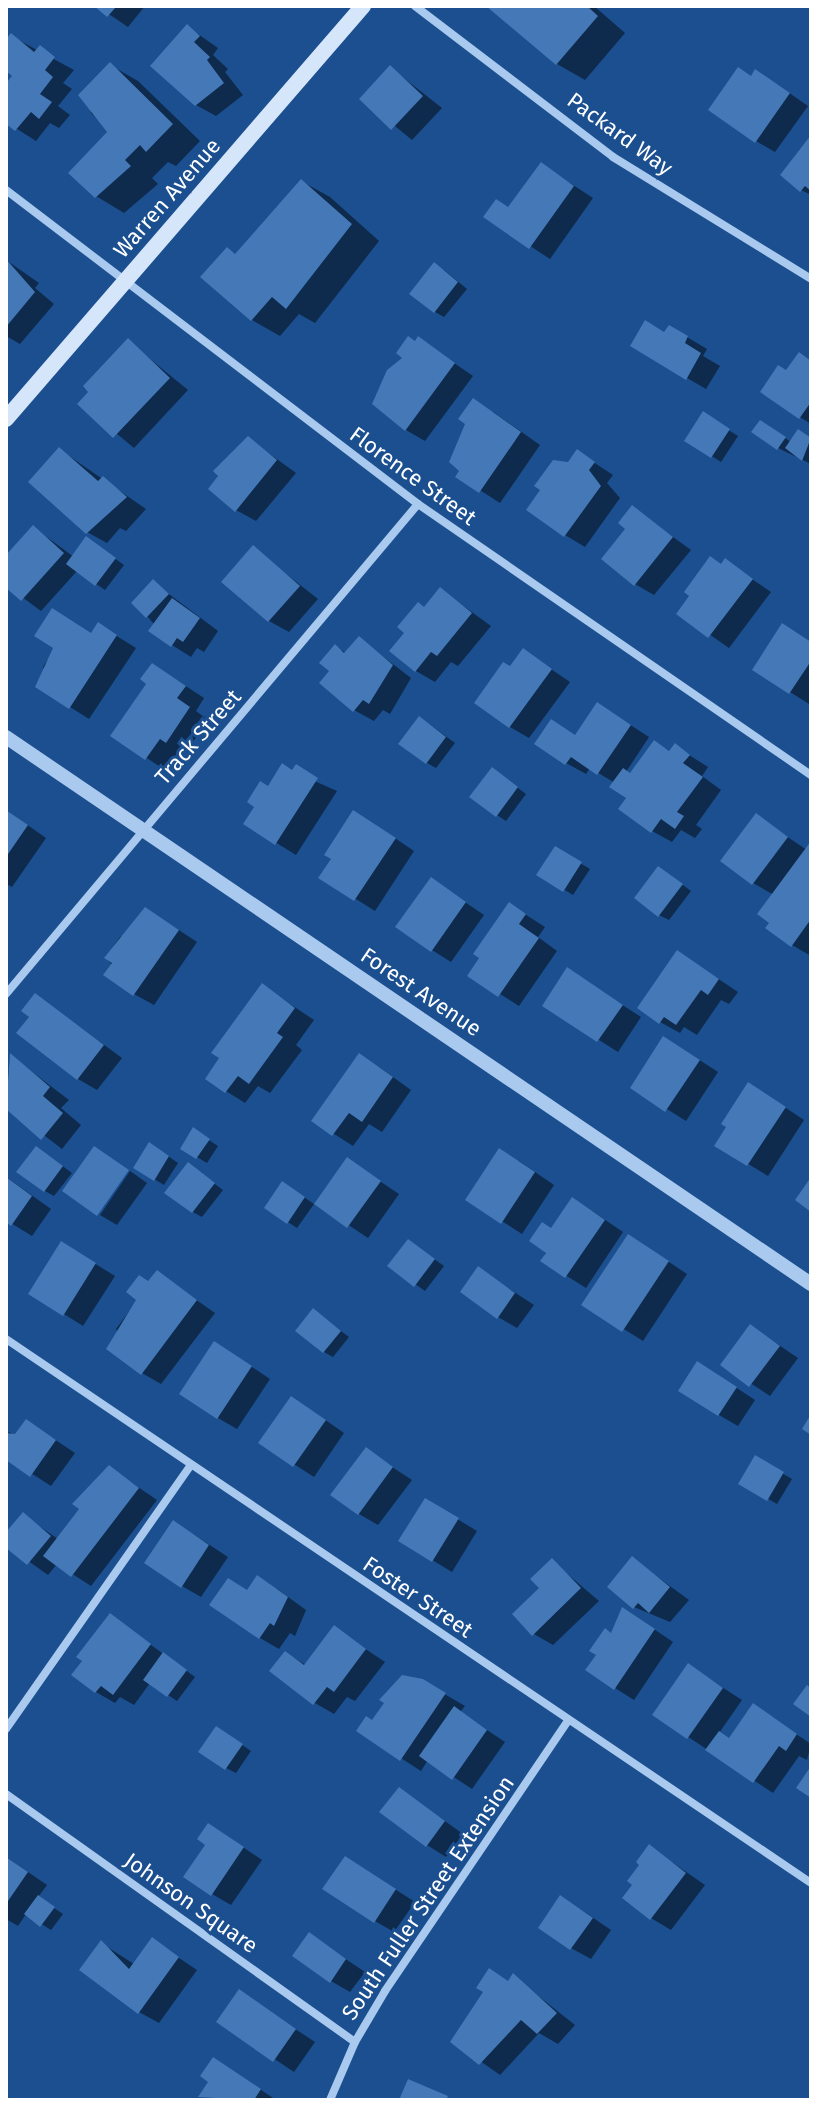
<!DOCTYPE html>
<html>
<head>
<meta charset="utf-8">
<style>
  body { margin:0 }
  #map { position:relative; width:817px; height:2106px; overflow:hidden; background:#1b4f8f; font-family:"Fira Sans",sans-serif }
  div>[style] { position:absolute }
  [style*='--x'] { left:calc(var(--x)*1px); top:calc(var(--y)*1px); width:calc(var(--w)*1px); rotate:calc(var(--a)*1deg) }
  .shadow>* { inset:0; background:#0007 }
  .building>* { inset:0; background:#4478b7 }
  .minor>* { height:8px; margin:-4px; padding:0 4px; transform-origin:4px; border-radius:4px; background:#a9c9ee }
  .tertiary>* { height:14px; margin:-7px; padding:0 7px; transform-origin:7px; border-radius:7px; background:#a9c9ee }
  .secondary>* { height:16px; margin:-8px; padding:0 8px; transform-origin:8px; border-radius:8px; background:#d6e6fa }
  span { translate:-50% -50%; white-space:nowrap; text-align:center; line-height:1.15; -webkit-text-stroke:6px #1b4f8f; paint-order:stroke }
  .street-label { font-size:22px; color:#fff }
  .frame { position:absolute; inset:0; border:8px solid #fff; pointer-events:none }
</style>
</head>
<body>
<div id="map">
  <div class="shadow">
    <i style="clip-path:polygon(97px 6px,145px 6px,128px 27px)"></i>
    <i style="clip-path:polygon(489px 6px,594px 6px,625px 33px,585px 80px,557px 64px)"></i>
    <i style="clip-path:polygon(188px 27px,218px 48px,213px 55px,228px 69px,225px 72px,243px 95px,216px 116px,196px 105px)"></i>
    <i style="clip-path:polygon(11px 36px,74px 70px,63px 83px,72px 89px,58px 106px,70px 115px,59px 128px,50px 123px,36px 141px,6px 122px,6px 87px,15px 75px,6px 68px,6px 42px)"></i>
    <i style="clip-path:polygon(110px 65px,138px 81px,200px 141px,176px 166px,168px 162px,152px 178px,158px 184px,124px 213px,96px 196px,110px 132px,91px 113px)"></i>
    <i style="clip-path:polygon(391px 68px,442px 108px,412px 140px,362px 99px)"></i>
    <i style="clip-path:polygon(752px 78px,775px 83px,808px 106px,775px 152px,756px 141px)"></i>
    <i style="clip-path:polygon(811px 139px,811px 195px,801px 190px)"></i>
    <i style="clip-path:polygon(541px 164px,593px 198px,550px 259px,486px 217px,510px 209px)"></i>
    <i style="clip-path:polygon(301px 181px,330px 197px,379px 241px,315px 323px,299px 314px,280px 336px,252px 320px,227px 249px,237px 255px)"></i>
    <i style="clip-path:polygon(6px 260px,39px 283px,35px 288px,54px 304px,20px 344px,6px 336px)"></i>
    <i style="clip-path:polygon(444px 270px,467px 289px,444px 317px,435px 312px)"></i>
    <i style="clip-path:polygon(670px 327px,707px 349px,703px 356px,720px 366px,706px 389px,632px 346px,665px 334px)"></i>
    <i style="clip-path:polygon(419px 339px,473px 376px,425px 441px,406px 430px,406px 357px)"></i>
    <i style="clip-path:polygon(128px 341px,188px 390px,134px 448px,80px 403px)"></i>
    <i style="clip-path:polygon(811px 362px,811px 424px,800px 417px,787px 372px)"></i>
    <i style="clip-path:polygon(493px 412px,540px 445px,500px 503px,458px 476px)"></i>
    <i style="clip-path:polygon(703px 414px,738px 436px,721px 462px,687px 440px)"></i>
    <i style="clip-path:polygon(770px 428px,791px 442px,799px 432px,811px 439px,811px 464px,778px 448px)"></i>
    <i style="clip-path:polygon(249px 439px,296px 473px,256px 521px,236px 510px,215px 471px)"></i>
    <i style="clip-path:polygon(59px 449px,146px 509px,126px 531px,120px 528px,107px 543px,87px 532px)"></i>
    <i style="clip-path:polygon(578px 452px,613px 475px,607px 483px,620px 498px,585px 547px,565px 535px,569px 464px)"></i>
    <i style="clip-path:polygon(633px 508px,691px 550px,654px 595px,635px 584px,627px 529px)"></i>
    <i style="clip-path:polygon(33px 527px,74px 557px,96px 545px,124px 565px,105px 590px,77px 571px,41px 611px,6px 585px,6px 558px)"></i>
    <i style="clip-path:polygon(253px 548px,318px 599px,289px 632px,269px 621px)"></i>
    <i style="clip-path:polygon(725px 561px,771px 592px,729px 648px,679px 613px)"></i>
    <i style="clip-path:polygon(153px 582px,218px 631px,204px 652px,197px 648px,191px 657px,172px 645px,147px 616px)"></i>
    <i style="clip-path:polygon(440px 589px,491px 626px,458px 666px,451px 662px,435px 682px,416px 671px,407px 633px)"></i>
    <i style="clip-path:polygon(99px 625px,136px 648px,89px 719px,70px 707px,43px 667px,56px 647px,92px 635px)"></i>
    <i style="clip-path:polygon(359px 638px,411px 678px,390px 714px,383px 710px,374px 721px,354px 710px,331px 671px,336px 647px,346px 653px)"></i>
    <i style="clip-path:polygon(811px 643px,811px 701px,809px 704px,790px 692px)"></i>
    <i style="clip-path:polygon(523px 650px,570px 682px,529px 738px,510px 727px,511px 669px)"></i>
    <i style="clip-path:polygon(172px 677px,204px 698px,196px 711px,208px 720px,186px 752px,180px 749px,165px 770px,112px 735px)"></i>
    <i style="clip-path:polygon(598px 704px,649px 737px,626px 772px,631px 775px,654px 742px,671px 752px,675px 746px,708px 767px,702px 776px,721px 790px,696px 825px,702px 829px,695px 838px,681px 830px,672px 842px,652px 831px,615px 783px,590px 768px,586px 774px,566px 763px)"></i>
    <i style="clip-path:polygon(429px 724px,455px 743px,436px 768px,427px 763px)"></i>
    <i style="clip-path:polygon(294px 772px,337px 791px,296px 855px,246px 824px,269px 788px)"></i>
    <i style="clip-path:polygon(502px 776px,526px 794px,506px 821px,497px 815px)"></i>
    <i style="clip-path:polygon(6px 810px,46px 838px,12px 887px,6px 884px)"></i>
    <i style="clip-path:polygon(756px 816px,807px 850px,811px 846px,811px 956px,792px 945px,772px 923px,774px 895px,753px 883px)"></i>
    <i style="clip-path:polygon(374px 824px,414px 851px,375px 911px,321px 877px)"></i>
    <i style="clip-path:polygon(555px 848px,590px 869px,573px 895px,539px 874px)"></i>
    <i style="clip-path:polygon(668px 874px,691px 891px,669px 920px,659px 915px)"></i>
    <i style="clip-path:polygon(432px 880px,484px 915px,451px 962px,432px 950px)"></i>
    <i style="clip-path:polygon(509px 904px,545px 927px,538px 937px,557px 951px,519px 1006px,470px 975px)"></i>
    <i style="clip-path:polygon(165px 921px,197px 942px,154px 1005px,134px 994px,106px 957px,120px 937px)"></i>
    <i style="clip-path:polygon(678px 952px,738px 992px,729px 1004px,721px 1000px,697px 1035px,684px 1027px,680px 1033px,660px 1022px)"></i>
    <i style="clip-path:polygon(568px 970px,641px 1017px,618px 1052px,544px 1005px)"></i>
    <i style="clip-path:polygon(263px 986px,314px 1020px,296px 1045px,302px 1050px,270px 1093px,258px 1086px,245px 1103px,226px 1091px)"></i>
    <i style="clip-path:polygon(36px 995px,122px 1058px,97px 1090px,78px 1079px,32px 1016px)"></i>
    <i style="clip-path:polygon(684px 1050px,718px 1072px,686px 1121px,632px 1087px)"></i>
    <i style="clip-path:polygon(10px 1055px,69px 1100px,61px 1108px,81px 1125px,62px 1149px,6px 1106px)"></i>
    <i style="clip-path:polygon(379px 1067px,411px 1090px,382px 1132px,369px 1124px,353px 1146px,314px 1121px)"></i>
    <i style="clip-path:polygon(768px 1096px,804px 1120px,768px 1176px,717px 1145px)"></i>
    <i style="clip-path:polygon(193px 1130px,218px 1146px,207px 1163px,182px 1148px)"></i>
    <i style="clip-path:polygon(159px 1150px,178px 1163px,164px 1185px,136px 1168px)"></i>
    <i style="clip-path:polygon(46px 1154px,72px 1173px,54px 1196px,45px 1191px)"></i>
    <i style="clip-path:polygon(348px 1160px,399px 1194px,368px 1238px,317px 1204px)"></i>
    <i style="clip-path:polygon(519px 1161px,554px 1185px,522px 1234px,467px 1199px)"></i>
    <i style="clip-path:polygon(130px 1171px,147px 1183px,117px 1225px,100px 1215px)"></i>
    <i style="clip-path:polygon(197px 1171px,223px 1190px,202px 1217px,193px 1212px)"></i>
    <i style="clip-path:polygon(6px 1177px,51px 1209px,32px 1236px,6px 1220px)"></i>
    <i style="clip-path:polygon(292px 1189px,314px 1204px,297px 1228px,288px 1222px)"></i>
    <i style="clip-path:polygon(592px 1211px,623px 1232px,586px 1288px,543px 1261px,552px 1230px)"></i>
    <i style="clip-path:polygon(409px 1241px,444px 1266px,425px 1291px,390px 1266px)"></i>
    <i style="clip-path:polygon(648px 1248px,687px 1274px,643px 1341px,584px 1304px)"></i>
    <i style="clip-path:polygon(81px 1255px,115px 1276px,83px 1326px,64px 1314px)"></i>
    <i style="clip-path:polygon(479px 1269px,534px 1305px,517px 1328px,498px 1317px)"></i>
    <i style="clip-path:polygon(158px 1273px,215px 1313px,161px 1384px,142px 1373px,116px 1329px)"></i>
    <i style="clip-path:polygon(314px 1311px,349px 1337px,333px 1357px,324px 1352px)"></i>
    <i style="clip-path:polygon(751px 1326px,798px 1358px,770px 1396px,723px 1365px)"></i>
    <i style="clip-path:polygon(234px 1355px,270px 1379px,237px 1429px,218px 1418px)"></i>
    <i style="clip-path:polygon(717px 1375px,755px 1400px,738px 1426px,719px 1415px)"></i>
    <i style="clip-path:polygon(311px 1410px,344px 1433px,314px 1477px,261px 1443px)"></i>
    <i style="clip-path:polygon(27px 1421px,75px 1453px,51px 1486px,6px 1457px,6px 1436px,9px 1432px,16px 1436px)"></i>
    <i style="clip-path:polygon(366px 1450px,412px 1480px,378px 1525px,359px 1514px)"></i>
    <i style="clip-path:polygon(756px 1458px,792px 1479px,777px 1504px,741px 1483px)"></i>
    <i style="clip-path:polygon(110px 1468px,157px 1500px,91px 1586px,57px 1564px,48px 1575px,6px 1545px,6px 1536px,23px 1515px,58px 1539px,81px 1509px,75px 1504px)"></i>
    <i style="clip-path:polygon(426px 1500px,477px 1531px,452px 1572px,401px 1541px)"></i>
    <i style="clip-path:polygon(193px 1534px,228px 1557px,201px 1597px,182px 1586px)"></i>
    <i style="clip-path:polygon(633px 1559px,689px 1600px,670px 1622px,634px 1607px)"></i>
    <i style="clip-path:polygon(552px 1561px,599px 1601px,553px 1645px,534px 1634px)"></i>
    <i style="clip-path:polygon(277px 1589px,306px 1610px,295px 1636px,290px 1633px,279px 1649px,260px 1638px,248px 1592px)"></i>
    <i style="clip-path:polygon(110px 1615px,195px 1677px,177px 1701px,150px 1683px,134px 1705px,120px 1697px,115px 1703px,96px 1692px)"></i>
    <i style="clip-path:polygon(642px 1621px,673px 1642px,634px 1700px,615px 1688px,598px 1654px,613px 1635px)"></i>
    <i style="clip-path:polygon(334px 1628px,385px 1662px,355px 1701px,347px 1697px,334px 1714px,315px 1703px,285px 1653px,306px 1665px)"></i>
    <i style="clip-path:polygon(689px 1666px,742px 1700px,719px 1733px,730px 1740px,754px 1706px,811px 1744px,807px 1760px,799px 1756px,773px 1793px,655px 1715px)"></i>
    <i style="clip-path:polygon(422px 1681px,465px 1706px,460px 1712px,505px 1742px,472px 1789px,428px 1760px,421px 1771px,359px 1731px)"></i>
    <i style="clip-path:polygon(226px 1734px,251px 1751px,236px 1773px,226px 1768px)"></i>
    <i style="clip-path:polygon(400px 1789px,463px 1834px,446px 1857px,427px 1845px)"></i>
    <i style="clip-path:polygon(228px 1837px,262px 1860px,231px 1905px,212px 1894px)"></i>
    <i style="clip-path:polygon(650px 1847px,705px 1885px,671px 1930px,651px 1918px,635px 1885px)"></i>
    <i style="clip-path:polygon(6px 1857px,47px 1885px,38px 1897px,63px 1914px,51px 1930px,26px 1914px,18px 1926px,6px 1919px)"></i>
    <i style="clip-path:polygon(365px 1870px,415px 1902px,394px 1932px,375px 1921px)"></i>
    <i style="clip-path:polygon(580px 1909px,611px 1930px,591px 1959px,571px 1948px)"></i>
    <i style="clip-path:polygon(310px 1935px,365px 1972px,350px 1992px,331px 1981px)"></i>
    <i style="clip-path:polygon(152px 1940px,197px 1970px,159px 2023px,139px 2012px,101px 1943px,134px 1964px)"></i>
    <i style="clip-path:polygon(513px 1976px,575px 2025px,558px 2044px,539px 2033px,500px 2075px,452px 2041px)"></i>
    <i style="clip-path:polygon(239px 1992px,315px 2042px,294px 2072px,218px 2021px)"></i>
    <i style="clip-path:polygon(233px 2071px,276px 2100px,201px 2096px)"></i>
  </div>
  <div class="building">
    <i style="clip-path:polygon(94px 6px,117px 6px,107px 17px)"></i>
    <i style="clip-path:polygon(486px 6px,587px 6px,598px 16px,556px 65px)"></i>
    <i style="clip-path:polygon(187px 24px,200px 36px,194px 42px,210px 57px,207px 60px,224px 83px,195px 106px,150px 66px)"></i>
    <i style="clip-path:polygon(11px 33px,34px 52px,40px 45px,55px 57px,45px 70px,53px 77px,40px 94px,52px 102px,39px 119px,31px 112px,15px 131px,6px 124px,6px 83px,12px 76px,6px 71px,6px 39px)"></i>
    <i style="clip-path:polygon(110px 62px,173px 124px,146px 152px,140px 145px,125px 160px,131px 166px,95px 198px,68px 173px,107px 132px,78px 95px)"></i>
    <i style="clip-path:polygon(390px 65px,423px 96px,391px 130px,359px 99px)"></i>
    <i style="clip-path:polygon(738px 67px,751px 76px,755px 69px,790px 93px,755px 143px,708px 110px)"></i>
    <i style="clip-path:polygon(811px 135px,811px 191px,805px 186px,800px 192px,780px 175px)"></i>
    <i style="clip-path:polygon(541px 162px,574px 186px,529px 249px,483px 217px,496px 199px,508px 207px)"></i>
    <i style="clip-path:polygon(301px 179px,352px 224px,286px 309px,272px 297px,251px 321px,200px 277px,227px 247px,235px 254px)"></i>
    <i style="clip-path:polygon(6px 259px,35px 292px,6px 327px)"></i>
    <i style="clip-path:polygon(434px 262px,458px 282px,434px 313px,409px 294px)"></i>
    <i style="clip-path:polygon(645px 320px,664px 332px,669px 325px,688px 336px,685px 343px,701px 353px,686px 380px,630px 346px)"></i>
    <i style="clip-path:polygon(408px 336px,415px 341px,418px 336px,455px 363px,405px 431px,372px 404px,387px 370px,402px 358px,396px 353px)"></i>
    <i style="clip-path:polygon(128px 338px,170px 378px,113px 438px,77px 404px,88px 392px,83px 386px)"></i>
    <i style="clip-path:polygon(799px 352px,811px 361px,811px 402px,799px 419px,760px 392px,778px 365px,786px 370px)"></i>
    <i style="clip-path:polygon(473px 398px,521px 432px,479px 493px,455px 477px,459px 471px,449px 462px,465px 424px,458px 419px)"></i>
    <i style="clip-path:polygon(703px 411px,730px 429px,711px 458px,684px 441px)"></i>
    <i style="clip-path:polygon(760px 420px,786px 437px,777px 450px,751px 432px)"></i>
    <i style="clip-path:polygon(798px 429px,811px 438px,802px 461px,785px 448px)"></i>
    <i style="clip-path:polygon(248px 436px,277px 460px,235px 512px,208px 489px,218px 476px,213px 471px)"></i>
    <i style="clip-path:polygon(59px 447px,98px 481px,103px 476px,127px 497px,86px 534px,28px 482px)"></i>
    <i style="clip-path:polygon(577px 449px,595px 462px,589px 470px,601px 486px,564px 537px,526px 510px,540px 490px,534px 486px,553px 460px,568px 462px)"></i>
    <i style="clip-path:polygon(632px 505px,673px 537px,634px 586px,601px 559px,625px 529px,618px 523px)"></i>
    <i style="clip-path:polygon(33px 525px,64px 553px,21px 601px,6px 588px,6px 555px)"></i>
    <i style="clip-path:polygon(86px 536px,116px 558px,95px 586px,66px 564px)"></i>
    <i style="clip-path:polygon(253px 545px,300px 586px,268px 622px,221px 582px)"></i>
    <i style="clip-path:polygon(710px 556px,721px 564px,725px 558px,753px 579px,708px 638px,676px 614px,689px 596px,684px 592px)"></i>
    <i style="clip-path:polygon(153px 579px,169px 594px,146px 618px,131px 603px)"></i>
    <i style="clip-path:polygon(440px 587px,472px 613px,437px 656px,431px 652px,415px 672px,389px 651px,404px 633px,397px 627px,418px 602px,424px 607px)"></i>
    <i style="clip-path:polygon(172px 598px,200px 618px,183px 642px,177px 638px,171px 647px,148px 631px)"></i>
    <i style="clip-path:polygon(52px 608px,91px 633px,98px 622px,117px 635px,69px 709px,35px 687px,53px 648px,34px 636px)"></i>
    <i style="clip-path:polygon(782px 623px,811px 642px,811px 661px,789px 694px,752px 670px)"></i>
    <i style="clip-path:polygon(359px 636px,393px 665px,369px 704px,363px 700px,353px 712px,319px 683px,329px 671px,319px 663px,335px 644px,344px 653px)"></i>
    <i style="clip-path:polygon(523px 648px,552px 669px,509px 728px,474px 703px,503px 662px,510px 666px)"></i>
    <i style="clip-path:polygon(152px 663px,186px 686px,177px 698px,190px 707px,166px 743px,160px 739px,145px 760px,110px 736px,146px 684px,140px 679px)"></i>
    <i style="clip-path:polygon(597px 702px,631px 725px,597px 775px,571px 757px,565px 765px,534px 744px,551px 719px,575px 735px)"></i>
    <i style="clip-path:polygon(419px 716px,446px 737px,426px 764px,398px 744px)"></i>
    <i style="clip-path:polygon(654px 740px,669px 751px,675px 743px,690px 755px,683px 763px,703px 777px,677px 812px,684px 816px,675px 829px,661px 819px,651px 833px,618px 809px,626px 798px,609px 787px,623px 768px,630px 773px)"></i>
    <i style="clip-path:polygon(282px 763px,292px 770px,296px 764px,318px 778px,275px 845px,243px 824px,254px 807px,247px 802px,260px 781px,268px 786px)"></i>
    <i style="clip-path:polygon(492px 767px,518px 787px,496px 817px,469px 797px)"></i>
    <i style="clip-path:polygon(6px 810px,28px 825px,6px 857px)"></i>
    <i style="clip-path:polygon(353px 810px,396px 838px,354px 901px,318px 878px,331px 859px,324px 855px)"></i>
    <i style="clip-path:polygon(756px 813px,788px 837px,752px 885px,720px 861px)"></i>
    <i style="clip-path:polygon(811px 841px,811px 919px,791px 947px,765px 928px,769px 923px,757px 914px)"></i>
    <i style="clip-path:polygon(555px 846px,582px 862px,563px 892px,536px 875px)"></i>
    <i style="clip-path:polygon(658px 866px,683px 884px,658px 917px,634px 898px)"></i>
    <i style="clip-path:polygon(431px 877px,466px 902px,431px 952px,395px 927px)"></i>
    <i style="clip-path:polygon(509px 902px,526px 914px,519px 924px,539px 938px,498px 997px,467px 976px,479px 958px,473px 954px)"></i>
    <i style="clip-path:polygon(145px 907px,179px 930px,133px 996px,103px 975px,112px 963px,104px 958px)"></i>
    <i style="clip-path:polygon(677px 950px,719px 979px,708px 995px,701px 990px,676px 1025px,664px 1017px,659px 1024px,637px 1008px)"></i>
    <i style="clip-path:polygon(567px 967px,623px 1005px,597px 1042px,542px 1006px)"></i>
    <i style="clip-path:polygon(262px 983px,295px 1008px,277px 1033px,283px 1037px,249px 1084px,238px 1076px,225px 1093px,205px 1079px,219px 1058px,211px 1053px)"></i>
    <i style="clip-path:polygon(35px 993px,104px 1045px,77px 1080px,16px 1033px,29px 1017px,21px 1011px)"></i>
    <i style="clip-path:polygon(663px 1036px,700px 1060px,665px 1112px,630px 1088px)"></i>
    <i style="clip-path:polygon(10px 1053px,50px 1087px,43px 1096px,63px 1113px,41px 1140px,6px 1109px)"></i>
    <i style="clip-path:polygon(359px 1053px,393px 1077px,362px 1122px,349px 1113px,332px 1136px,311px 1121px)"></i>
    <i style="clip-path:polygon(748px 1082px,786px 1107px,747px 1166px,714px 1146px,726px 1127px,721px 1124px)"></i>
    <i style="clip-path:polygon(193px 1127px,210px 1139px,196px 1159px,180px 1149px)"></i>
    <i style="clip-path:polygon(149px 1142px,169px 1156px,154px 1181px,133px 1168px)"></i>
    <i style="clip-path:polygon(36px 1146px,63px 1166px,44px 1192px,16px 1172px)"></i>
    <i style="clip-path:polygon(94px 1146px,129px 1170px,97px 1216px,62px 1191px)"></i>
    <i style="clip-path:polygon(499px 1148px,535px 1172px,501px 1224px,465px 1200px)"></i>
    <i style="clip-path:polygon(347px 1157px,381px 1181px,347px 1228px,314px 1204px)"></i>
    <i style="clip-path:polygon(188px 1162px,215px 1183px,192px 1213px,164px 1193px)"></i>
    <i style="clip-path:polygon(6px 1177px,32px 1196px,11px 1226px,6px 1222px)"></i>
    <i style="clip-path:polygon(811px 1177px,811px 1212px,795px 1200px)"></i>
    <i style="clip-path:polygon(282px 1181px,305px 1197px,287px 1224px,264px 1208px)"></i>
    <i style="clip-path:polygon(572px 1197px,605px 1220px,565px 1278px,540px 1261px,546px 1253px,529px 1241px,542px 1222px,551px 1228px)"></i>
    <i style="clip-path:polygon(628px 1234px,669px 1261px,622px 1332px,581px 1305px)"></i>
    <i style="clip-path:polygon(408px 1239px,435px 1259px,414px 1287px,387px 1266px)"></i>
    <i style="clip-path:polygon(61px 1241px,96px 1263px,63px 1316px,28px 1294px)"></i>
    <i style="clip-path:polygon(478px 1266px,515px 1293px,497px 1319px,460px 1292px)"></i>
    <i style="clip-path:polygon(157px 1270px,197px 1300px,141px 1375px,106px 1349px,136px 1300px,126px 1292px,139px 1275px,148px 1281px)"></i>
    <i style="clip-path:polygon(313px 1308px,341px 1331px,323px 1353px,295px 1331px)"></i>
    <i style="clip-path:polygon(750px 1324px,780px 1346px,749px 1387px,720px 1365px)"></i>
    <i style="clip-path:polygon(214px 1341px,252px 1366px,217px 1419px,179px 1394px)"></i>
    <i style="clip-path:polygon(697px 1361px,737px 1387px,718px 1416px,678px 1391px)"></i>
    <i style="clip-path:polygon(291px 1396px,326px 1420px,293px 1467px,258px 1443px)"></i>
    <i style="clip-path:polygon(811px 1414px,811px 1435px,802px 1429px)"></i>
    <i style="clip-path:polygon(26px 1419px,56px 1440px,30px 1477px,6px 1460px,6px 1433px,15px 1434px)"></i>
    <i style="clip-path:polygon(366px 1447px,393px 1467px,358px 1515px,330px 1495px)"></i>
    <i style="clip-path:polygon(755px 1455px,784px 1472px,767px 1501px,738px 1484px)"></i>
    <i style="clip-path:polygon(109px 1465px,139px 1488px,71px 1577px,43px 1556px,79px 1509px,72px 1504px)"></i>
    <i style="clip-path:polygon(425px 1498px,459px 1518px,432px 1562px,398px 1541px)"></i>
    <i style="clip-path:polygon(23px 1512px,51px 1536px,27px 1565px,6px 1548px,6px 1532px)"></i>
    <i style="clip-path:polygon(173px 1520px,209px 1545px,181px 1588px,144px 1563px)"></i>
    <i style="clip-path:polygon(632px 1556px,670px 1587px,649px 1613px,638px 1603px,633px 1609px,607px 1587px)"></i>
    <i style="clip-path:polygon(552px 1558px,581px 1588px,532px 1636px,512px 1614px,539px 1588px,530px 1579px)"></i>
    <i style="clip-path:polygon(257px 1575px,288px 1597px,274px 1626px,270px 1623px,259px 1639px,209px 1605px,228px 1578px,247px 1590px)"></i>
    <i style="clip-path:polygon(622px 1607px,655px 1629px,614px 1690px,585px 1670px,596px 1655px,589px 1651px,605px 1628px,611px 1633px)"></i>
    <i style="clip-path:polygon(110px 1613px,151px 1644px,113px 1695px,101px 1686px,95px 1693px,71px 1675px,82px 1661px,76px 1657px)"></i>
    <i style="clip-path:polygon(334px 1625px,366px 1649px,334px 1692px,327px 1687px,313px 1705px,269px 1671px,285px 1651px,304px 1665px)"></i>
    <i style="clip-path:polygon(163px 1652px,187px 1670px,167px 1697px,143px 1680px)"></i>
    <i style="clip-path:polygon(688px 1663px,723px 1688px,687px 1739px,652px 1715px)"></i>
    <i style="clip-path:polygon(402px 1675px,423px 1679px,446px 1693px,400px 1761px,356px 1731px,366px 1716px,372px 1720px,384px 1703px,379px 1700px)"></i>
    <i style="clip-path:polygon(807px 1685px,811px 1688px,811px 1717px,793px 1704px)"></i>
    <i style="clip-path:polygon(753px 1703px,797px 1734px,786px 1751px,779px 1746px,753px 1783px,705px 1750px,719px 1731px,729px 1738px)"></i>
    <i style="clip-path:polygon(454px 1706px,487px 1730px,452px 1780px,419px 1756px)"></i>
    <i style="clip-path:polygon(216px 1726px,243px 1744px,225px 1770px,198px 1752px)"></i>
    <i style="clip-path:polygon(811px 1766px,811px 1798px,796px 1788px)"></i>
    <i style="clip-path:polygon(399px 1787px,445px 1821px,426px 1847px,379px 1812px)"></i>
    <i style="clip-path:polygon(208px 1823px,244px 1847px,211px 1896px,183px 1877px,205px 1845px,197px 1839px)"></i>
    <i style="clip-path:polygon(649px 1844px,686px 1873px,650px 1920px,622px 1898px,632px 1885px,627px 1881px,639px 1865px,636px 1862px)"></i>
    <i style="clip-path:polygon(345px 1856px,396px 1889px,374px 1923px,322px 1889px)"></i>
    <i style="clip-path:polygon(6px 1857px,28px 1872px,6px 1904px)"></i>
    <i style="clip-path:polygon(38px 1895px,55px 1907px,40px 1927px,24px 1914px)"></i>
    <i style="clip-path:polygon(560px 1895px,593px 1918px,570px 1950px,538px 1928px)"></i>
    <i style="clip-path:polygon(309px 1932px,346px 1959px,330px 1983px,292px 1956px)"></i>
    <i style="clip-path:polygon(152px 1937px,179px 1957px,138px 2014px,79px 1970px,101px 1940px,129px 1969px)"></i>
    <i style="clip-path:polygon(489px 1968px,508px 1981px,513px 1973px,557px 2013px,537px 2034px,521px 2020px,479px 2065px,450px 2042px,483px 1992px,476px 1988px)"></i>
    <i style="clip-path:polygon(239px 1989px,296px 2029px,273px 2062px,216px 2022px)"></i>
    <i style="clip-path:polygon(213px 2057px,261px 2089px,254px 2100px,198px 2097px,208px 2082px,200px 2076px)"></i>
    <i style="clip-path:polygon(408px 2079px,448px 2096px,446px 2100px,399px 2100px)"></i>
  </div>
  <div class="minor">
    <i style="--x:415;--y:6;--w:249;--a:37.3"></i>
    <i style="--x:613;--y:157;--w:233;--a:31.6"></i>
    <i style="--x:6;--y:190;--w:518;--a:37.31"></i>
    <i style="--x:418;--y:504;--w:477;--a:34.6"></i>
    <i style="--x:6;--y:994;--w:640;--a:-49.94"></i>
    <i style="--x:6;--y:1339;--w:972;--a:34.05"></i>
    <i style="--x:6;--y:1729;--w:322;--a:-55"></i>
    <i style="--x:6;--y:1794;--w:428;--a:35.4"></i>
    <i style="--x:330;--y:2100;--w:63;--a:-66.7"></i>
    <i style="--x:355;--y:2042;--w:59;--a:-59.5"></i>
    <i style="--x:385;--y:1991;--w:326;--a:-55.9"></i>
  </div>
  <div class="tertiary">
    <i style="--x:6;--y:737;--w:973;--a:34.2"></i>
  </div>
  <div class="secondary">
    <i style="--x:6;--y:419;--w:546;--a:-49.16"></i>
  </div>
  <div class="street-label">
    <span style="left:620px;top:134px;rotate:36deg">Packard Way</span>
    <span style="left:167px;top:198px;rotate:-49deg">Warren Avenue</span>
    <span style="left:413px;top:476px;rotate:36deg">Florence Street</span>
    <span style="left:198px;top:737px;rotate:-49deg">Track Street</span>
    <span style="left:421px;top:992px;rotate:34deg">Forest Avenue</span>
    <span style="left:418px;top:1597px;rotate:34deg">Foster Street</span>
    <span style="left:428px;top:1898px;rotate:-56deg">South Fuller Street Extension</span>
    <span style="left:191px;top:1903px;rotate:35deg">Johnson Square</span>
  </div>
  <div class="frame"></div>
</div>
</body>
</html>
